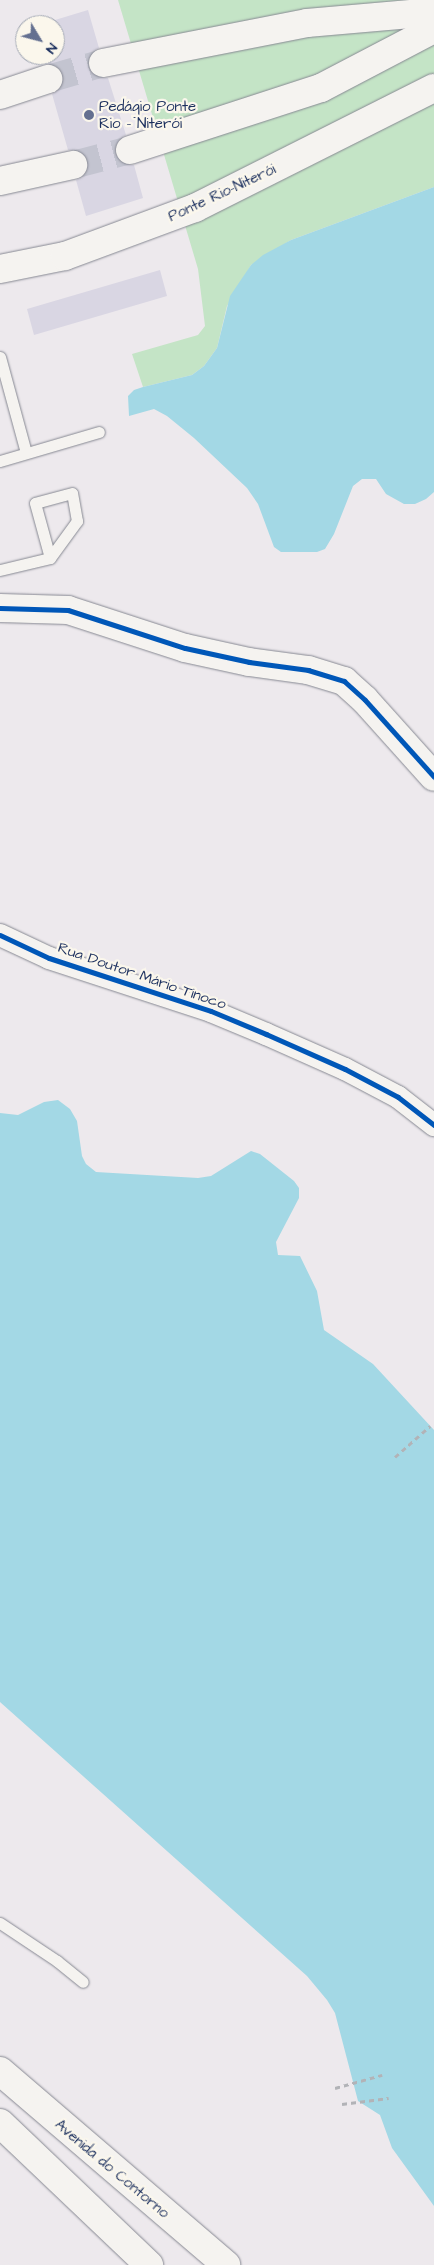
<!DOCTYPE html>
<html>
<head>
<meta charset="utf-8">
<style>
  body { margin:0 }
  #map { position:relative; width:434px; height:2265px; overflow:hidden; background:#ede9ed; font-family:"Architects Daughter",sans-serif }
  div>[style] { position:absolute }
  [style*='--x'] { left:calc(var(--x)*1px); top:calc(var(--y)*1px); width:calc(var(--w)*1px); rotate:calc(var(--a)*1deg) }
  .green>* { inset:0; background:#c4e4c6 }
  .water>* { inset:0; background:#a3d8e5 }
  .building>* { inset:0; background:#d9d6e3 }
  .motorway-tunnel>* { height:28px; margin-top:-14px; transform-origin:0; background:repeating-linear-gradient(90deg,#c3c4d0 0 28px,transparent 0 42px) }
  .path>* { height:3px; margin-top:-1.5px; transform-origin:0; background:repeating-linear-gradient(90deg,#b2b3b7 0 5px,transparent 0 9px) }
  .roads { filter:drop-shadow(0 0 1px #868892) drop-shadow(0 0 1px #868892) }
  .service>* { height:11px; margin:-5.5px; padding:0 5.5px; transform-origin:5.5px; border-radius:5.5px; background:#f5f3f0 }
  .minor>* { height:22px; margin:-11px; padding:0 11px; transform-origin:11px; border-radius:11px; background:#f5f3f0 }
  .tertiary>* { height:28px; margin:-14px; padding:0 14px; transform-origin:14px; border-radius:14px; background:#f5f3f0 }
  .motorway>* { height:28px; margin:-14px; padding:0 14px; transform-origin:14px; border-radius:14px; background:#f5f3f0 }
  .cycleway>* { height:5px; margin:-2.5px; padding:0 2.5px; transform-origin:2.5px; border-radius:2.5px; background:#0057b8 }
  .dots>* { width:14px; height:14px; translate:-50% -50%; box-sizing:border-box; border:2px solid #fbf7ec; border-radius:50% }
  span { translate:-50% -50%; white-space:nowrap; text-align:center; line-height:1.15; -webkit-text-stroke:4.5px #fbf7ec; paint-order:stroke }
  .poi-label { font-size:15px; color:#1b2f5e }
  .left { translate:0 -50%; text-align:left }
  .street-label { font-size:15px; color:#1b2f5e }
  .north { position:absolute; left:15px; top:15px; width:50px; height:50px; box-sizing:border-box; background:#fbf7ec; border:1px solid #a1a7b3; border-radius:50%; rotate:127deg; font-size:14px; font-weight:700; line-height:20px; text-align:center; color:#1b2f5e }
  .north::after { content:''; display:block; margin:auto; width:18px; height:22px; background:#647090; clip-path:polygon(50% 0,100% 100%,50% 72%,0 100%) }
</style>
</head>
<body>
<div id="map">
  <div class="green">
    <i style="clip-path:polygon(118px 0,434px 0,434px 187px,291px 240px,251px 265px,227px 306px,217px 348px,204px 366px,192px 375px,143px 387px,132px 354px,198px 335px,205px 326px,198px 269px)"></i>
  </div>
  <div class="water">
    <i style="clip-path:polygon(434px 187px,434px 492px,426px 499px,415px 504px,404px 504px,386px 494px,376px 479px,362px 479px,353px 486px,334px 534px,325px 549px,317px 552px,281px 552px,274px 547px,258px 504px,247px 488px,194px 438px,167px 416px,154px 409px,129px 416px,128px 396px,134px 390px,143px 387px,192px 375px,204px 366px,217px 348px,230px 296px,251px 265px,263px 255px,291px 240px)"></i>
    <i style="clip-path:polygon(58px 1100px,70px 1109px,77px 1121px,82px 1156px,86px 1164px,96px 1172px,198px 1178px,211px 1176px,251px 1151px,260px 1154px,294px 1181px,299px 1188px,299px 1198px,276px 1242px,278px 1255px,300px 1256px,317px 1291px,324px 1330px,373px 1364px,434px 1430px,434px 2206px,392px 2148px,380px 2115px,358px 2101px,335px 2013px,327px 2000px,307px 1976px,0 1702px,0 1113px,18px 1115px,44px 1102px)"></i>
  </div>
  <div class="building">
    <i style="clip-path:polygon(88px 10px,99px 48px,92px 52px,88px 58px,88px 66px,92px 74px,98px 78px,108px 78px,126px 135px,118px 140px,115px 146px,115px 154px,120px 162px,126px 165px,134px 165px,143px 198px,86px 216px,76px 180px,83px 177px,88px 170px,88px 161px,84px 154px,78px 150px,68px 150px,52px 94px,60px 89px,63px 83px,63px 75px,58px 67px,51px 64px,43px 64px,40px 55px,55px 55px,55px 20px)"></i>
    <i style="clip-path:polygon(160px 270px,167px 296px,34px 335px,27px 309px)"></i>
  </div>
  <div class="motorway-tunnel">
    <i style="--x:48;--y:79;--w:57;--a:-16.2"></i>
    <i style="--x:73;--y:165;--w:59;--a:-14.7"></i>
  </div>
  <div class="path">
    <i style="--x:395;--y:1457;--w:47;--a:-41.5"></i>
    <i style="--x:335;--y:2088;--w:49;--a:-15.5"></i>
    <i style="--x:342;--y:2104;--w:47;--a:-7.3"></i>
  </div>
  <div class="roads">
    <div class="service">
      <i style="--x:0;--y:357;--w:99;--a:74.8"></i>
      <i style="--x:0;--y:461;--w:103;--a:-16.3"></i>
      <i style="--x:0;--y:570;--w:51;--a:-13.5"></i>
      <i style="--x:50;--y:558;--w:46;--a:-53.9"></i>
      <i style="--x:77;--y:521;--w:28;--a:-100"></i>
      <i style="--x:72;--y:493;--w:38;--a:165"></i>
      <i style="--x:35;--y:503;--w:57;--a:74.7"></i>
      <i style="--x:0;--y:1923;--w:69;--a:33.7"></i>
      <i style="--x:57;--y:1961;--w:33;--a:39"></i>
    </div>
    <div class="minor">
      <i style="--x:0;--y:935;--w:54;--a:25.1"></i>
      <i style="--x:49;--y:958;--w:170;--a:18.1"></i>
      <i style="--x:211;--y:1011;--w:60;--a:22.7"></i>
      <i style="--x:266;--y:1034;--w:86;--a:23.9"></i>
      <i style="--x:345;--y:1069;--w:60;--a:27.8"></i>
      <i style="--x:398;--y:1097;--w:46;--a:37.9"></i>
    </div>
    <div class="tertiary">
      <i style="--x:0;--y:608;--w:68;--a:1.7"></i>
      <i style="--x:68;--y:610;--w:123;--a:18"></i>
      <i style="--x:185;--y:648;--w:66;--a:12.3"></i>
      <i style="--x:249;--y:662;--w:60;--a:7.7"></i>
      <i style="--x:308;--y:670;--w:38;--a:17"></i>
      <i style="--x:344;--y:681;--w:28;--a:42"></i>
      <i style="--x:365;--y:700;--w:103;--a:48.1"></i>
    </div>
    <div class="motorway">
      <i style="--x:103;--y:63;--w:208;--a:-11.1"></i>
      <i style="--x:307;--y:23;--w:127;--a:-5"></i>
      <i style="--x:0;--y:95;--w:51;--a:-18.4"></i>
      <i style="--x:130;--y:150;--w:201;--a:-18"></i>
      <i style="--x:321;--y:88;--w:127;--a:-27.6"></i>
      <i style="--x:0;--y:181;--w:75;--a:-12.4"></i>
      <i style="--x:0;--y:269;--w:66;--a:-11.3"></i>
      <i style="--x:65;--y:256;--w:139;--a:-20.3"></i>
      <i style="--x:195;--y:208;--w:267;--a:-26.7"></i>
      <i style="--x:0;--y:2071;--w:298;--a:40.6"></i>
      <i style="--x:0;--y:2123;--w:206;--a:43.6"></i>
    </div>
  </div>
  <div class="cycleway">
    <i style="--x:0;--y:608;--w:68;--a:1.7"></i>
    <i style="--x:68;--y:610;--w:123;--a:18"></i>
    <i style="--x:185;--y:648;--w:66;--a:12.3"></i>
    <i style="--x:249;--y:662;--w:60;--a:7.7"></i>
    <i style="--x:308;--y:670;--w:38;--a:17"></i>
    <i style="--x:344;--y:681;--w:28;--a:42"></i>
    <i style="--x:365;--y:700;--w:103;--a:48.1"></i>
    <i style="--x:0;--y:935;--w:54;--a:25.1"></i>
    <i style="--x:49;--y:958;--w:170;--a:18.1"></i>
    <i style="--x:211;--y:1011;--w:60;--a:22.7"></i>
    <i style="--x:266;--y:1034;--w:86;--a:23.9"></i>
    <i style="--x:345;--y:1069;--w:60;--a:27.8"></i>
    <i style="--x:398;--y:1097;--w:46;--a:37.9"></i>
  </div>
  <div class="dots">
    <i style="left:89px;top:115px;background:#647090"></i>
  </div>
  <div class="poi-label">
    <span class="left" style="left:99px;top:115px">Pedágio Ponte<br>Rio - Niterói</span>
  </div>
  <div class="street-label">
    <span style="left:222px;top:193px;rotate:-25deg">Ponte Rio-Niterói</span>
    <span style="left:142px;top:976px;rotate:19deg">Rua Doutor Mário Tinoco</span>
    <span style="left:112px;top:2169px;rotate:40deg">Avenida do Contorno</span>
  </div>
  <div class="north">N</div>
</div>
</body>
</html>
